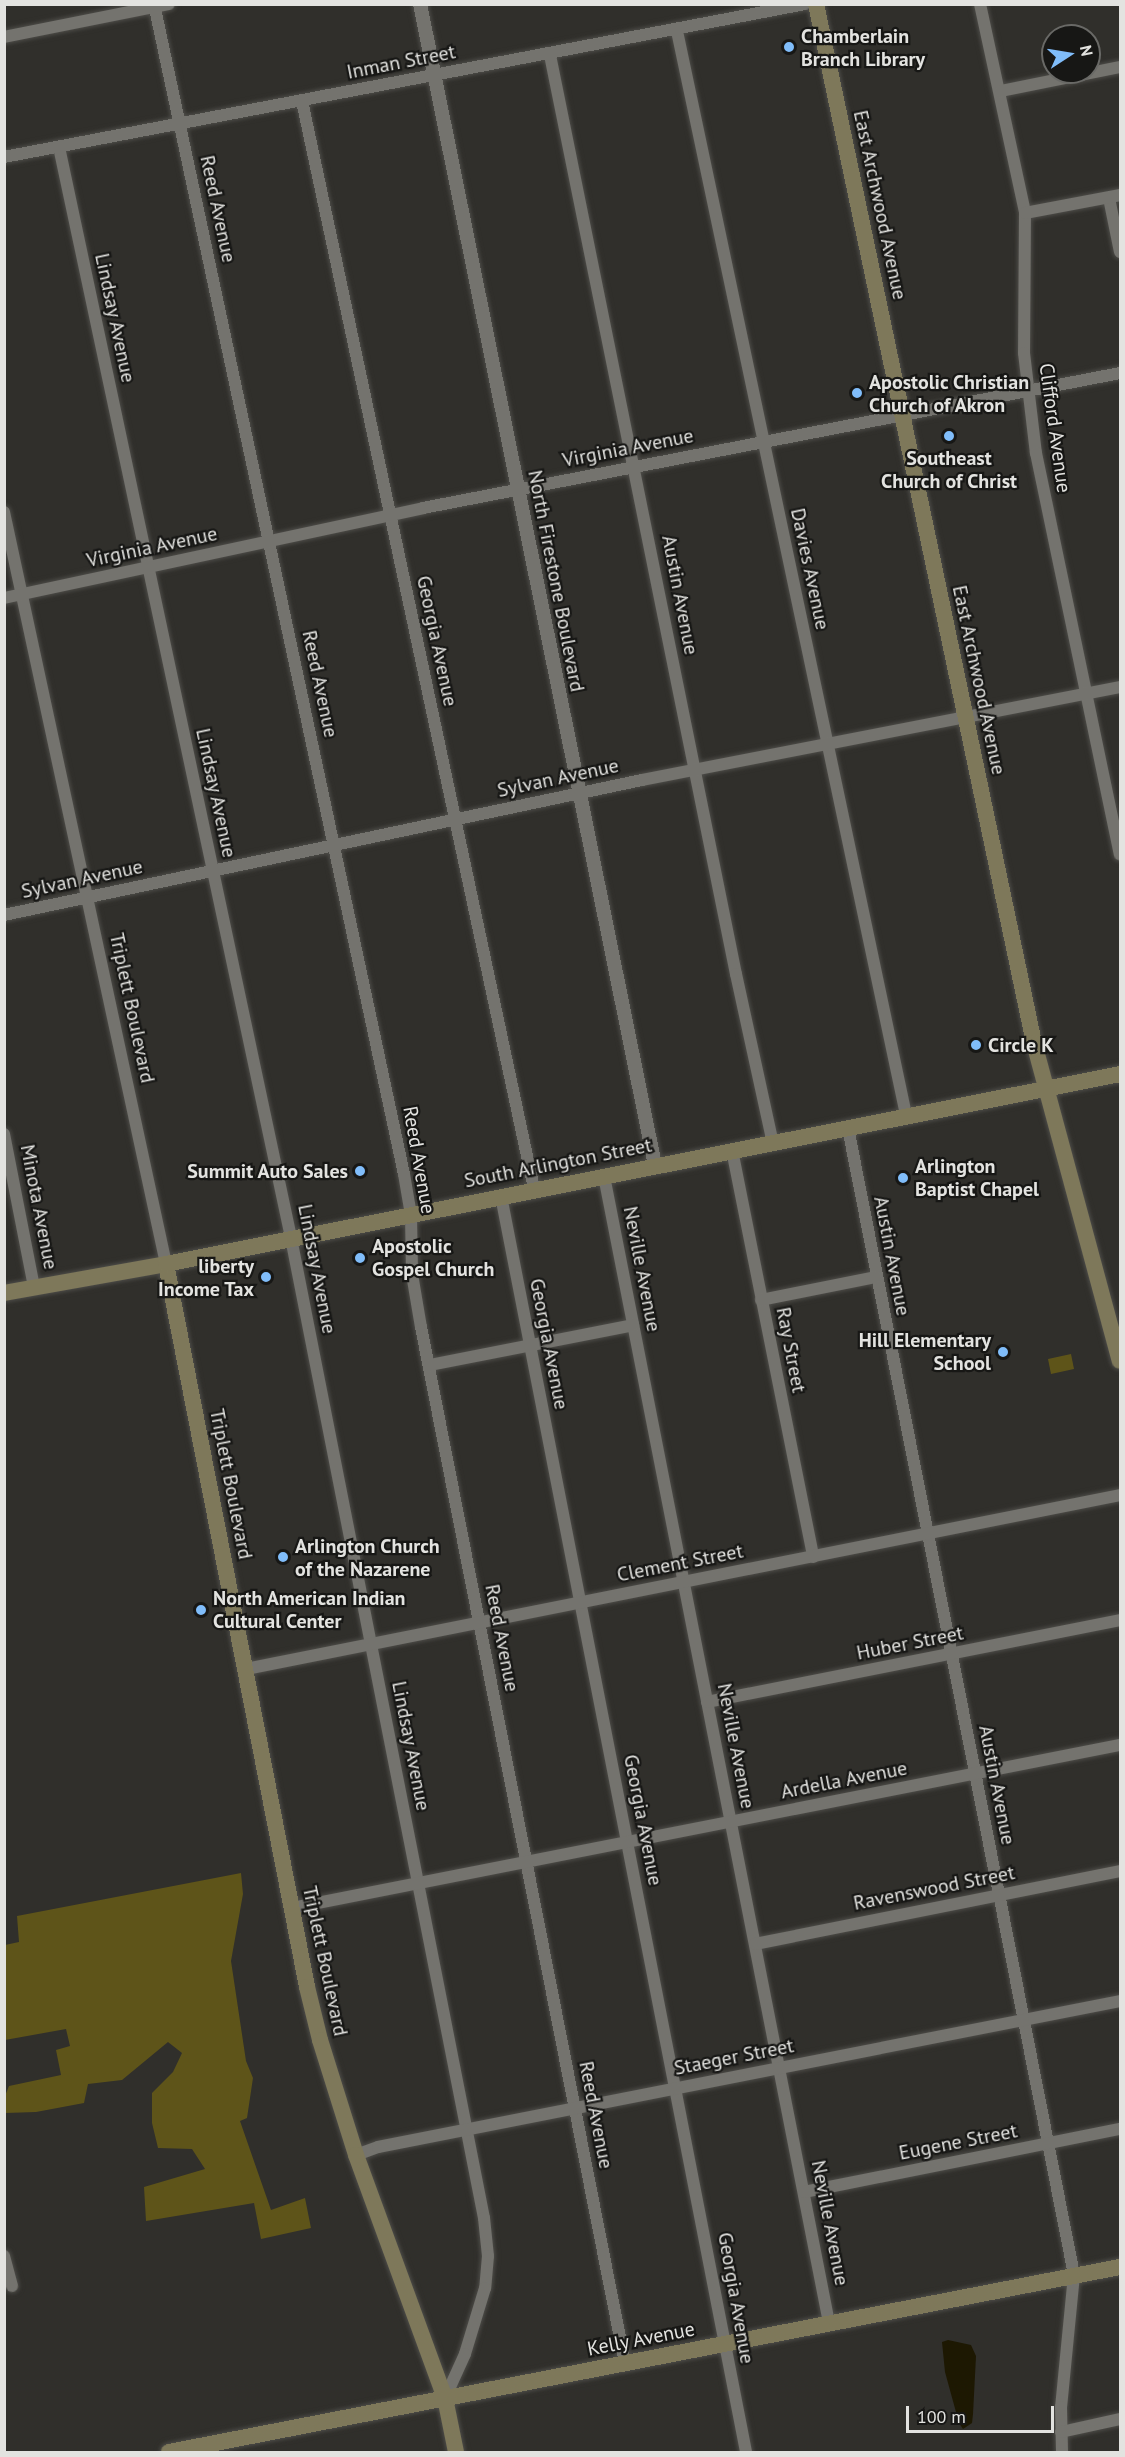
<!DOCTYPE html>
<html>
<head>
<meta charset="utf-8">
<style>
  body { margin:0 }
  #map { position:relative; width:1125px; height:2457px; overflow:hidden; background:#302f2b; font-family:"PT Sans",sans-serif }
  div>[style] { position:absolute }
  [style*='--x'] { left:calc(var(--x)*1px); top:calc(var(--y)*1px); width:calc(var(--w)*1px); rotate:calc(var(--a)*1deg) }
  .green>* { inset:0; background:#5e5419 }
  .water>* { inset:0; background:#1d1802 }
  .roads { filter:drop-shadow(0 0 2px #4d4c48) drop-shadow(0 0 2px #4d4c48) }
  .minor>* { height:12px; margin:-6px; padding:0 6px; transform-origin:6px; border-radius:6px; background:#74736e }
  .tertiary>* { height:14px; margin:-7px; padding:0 7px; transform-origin:7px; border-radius:7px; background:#74736e }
  .secondary>* { height:16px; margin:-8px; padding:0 8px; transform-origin:8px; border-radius:8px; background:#7e785a }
  .dots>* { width:16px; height:16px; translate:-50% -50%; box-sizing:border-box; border:3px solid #171715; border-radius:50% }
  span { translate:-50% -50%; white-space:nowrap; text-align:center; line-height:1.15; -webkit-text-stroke:4.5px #171715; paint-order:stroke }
  .poi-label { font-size:20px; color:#e3e3e0; font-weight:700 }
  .left { translate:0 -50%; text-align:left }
  .right { translate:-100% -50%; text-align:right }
  .street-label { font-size:20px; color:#e3e3e0 }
  .frame { position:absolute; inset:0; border:6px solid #e3e3e0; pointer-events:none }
  .north { position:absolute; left:1041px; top:24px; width:60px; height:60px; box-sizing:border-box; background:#171715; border:2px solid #696966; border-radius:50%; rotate:78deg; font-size:16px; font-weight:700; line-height:24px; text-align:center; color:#e3e3e0 }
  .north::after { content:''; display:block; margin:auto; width:21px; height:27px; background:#80bdfa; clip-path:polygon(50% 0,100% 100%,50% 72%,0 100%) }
  .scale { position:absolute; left:906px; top:2406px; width:148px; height:27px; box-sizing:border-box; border:3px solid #e3e3e0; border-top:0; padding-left:8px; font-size:18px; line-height:21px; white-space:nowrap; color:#e3e3e0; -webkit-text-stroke:4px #171715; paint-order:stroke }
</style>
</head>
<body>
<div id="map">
  <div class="green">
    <i style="clip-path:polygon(1071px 1354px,1074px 1369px,1051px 1374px,1048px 1359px)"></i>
    <i style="clip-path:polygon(241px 1873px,243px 1894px,231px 1961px,246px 2061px,253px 2078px,247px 2118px,240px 2121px,271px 2210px,305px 2198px,311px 2228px,261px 2239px,254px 2203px,146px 2221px,144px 2187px,205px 2169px,192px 2149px,158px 2148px,152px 2123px,152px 2093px,173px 2072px,182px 2053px,168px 2042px,122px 2080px,88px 2084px,84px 2103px,36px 2112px,5px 2113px,5px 2096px,9px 2086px,61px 2075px,56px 2050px,70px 2046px,66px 2029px,5px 2040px,5px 1945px,19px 1942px,17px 1916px)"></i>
  </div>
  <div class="water">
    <i style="clip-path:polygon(948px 2340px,971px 2345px,976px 2356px,973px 2414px,972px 2423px,963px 2429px,959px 2423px,945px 2372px,942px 2342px)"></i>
  </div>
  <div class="roads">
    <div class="minor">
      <i style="--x:154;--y:4;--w:1196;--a:77.94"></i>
      <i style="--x:404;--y:1174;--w:42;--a:80.3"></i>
      <i style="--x:411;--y:1215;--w:59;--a:89"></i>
      <i style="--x:412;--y:1274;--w:54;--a:80.4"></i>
      <i style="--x:421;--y:1327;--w:1056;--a:78.86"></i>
      <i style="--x:980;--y:4;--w:214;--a:77.8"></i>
      <i style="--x:1025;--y:213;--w:140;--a:90.4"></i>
      <i style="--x:1024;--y:353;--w:101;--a:83.2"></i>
      <i style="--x:1036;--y:453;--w:410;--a:78.2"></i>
      <i style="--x:677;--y:31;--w:1108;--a:78.07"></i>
      <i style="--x:4;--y:37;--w:168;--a:-11.3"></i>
      <i style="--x:550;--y:55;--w:938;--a:78.56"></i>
      <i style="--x:736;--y:974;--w:173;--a:77.7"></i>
      <i style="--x:1001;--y:91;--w:121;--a:-11.4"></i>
      <i style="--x:302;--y:101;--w:1112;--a:77.96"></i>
      <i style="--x:59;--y:147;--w:1115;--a:77.99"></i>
      <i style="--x:291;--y:1238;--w:999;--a:78.86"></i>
      <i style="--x:484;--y:2218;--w:38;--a:84"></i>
      <i style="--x:488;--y:2256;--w:32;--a:95"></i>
      <i style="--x:485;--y:2288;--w:69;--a:106.9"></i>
      <i style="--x:465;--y:2354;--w:48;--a:114.4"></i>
      <i style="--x:4;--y:157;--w:815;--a:-10.81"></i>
      <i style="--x:1109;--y:198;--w:55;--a:78.5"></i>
      <i style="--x:1025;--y:213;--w:97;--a:-10.7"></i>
      <i style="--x:4;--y:512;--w:769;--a:77.84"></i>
      <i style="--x:4;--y:598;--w:429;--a:-12.1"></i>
      <i style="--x:423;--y:508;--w:710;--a:-10.96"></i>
      <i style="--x:4;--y:915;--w:652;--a:-11.95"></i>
      <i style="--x:642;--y:780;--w:487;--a:-11"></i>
      <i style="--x:848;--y:1128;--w:1169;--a:78.85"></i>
      <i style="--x:1074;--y:2275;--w:133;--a:95.6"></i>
      <i style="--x:1061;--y:2407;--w:45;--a:88.7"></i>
      <i style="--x:4;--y:1134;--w:156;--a:78.9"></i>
      <i style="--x:732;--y:1150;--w:415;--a:78.7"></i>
      <i style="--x:604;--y:1176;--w:1169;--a:78.9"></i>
      <i style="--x:501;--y:1196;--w:1280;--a:78.96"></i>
      <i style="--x:761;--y:1300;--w:117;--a:-11.3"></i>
      <i style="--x:430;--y:1365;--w:207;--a:-11.1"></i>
      <i style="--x:246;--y:1669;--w:891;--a:-11.26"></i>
      <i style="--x:707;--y:1702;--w:421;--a:-11.2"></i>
      <i style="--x:292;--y:1908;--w:844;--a:-11.14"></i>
      <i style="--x:755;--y:1944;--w:372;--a:-11.3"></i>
      <i style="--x:356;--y:2155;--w:23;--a:-20"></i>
      <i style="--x:378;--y:2147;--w:756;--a:-11.13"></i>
      <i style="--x:804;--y:2192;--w:322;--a:-11.3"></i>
      <i style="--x:4;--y:2256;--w:31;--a:75"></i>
      <i style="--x:1061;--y:2432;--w:60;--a:-12.4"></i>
    </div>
    <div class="tertiary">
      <i style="--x:420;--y:4;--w:1185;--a:78.56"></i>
    </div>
    <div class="secondary">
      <i style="--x:816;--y:4;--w:1062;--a:78.15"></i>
      <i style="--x:1034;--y:1043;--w:329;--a:74.9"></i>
      <i style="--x:166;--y:1264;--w:737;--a:78.96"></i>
      <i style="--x:307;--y:1987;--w:55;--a:76.2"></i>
      <i style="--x:320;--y:2040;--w:121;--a:72.6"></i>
      <i style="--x:356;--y:2155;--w:259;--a:69.9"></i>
      <i style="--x:445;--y:2398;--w:55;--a:78.5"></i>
      <i style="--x:4;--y:1293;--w:165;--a:-10.1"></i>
      <i style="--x:166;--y:1264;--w:973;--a:-11.26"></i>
      <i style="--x:169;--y:2452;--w:969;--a:-11.01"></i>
    </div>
  </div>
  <div class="dots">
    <i style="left:789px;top:47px;background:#80bdfa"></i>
    <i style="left:857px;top:393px;background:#80bdfa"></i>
    <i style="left:949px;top:436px;background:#80bdfa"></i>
    <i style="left:976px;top:1045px;background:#80bdfa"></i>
    <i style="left:360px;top:1171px;background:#80bdfa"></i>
    <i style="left:903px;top:1178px;background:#80bdfa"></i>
    <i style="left:360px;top:1258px;background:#80bdfa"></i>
    <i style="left:266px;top:1277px;background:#80bdfa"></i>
    <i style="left:1003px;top:1352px;background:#80bdfa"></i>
    <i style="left:283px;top:1557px;background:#80bdfa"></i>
    <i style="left:201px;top:1610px;background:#80bdfa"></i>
  </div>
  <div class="poi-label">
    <span class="left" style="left:801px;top:48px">Chamberlain<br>Branch Library</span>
    <span class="left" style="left:869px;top:394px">Apostolic Christian<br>Church of Akron</span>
    <span style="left:949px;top:470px">Southeast<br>Church of Christ</span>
    <span class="left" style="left:988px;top:1045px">Circle K</span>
    <span class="left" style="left:915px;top:1178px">Arlington<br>Baptist Chapel</span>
    <span class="right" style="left:348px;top:1171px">Summit Auto Sales</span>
    <span class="left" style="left:372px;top:1258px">Apostolic<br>Gospel Church</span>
    <span class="right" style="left:254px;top:1278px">liberty<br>Income Tax</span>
    <span class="right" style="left:991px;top:1352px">Hill Elementary<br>School</span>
    <span class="left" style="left:295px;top:1558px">Arlington Church<br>of the Nazarene</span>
    <span class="left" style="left:213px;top:1610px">North American Indian<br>Cultural Center</span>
  </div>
  <div class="street-label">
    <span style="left:401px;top:62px;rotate:-11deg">Inman Street</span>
    <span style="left:880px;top:205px;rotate:78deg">East Archwood Avenue</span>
    <span style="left:218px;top:209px;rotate:78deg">Reed Avenue</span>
    <span style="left:115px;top:318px;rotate:78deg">Lindsay Avenue</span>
    <span style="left:1055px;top:428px;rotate:82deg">Clifford Avenue</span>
    <span style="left:628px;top:448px;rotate:-11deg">Virginia Avenue</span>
    <span style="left:152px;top:547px;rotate:-12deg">Virginia Avenue</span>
    <span style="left:810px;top:569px;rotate:78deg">Davies Avenue</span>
    <span style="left:556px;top:581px;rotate:79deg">North Firestone Boulevard</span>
    <span style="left:680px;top:595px;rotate:79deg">Austin Avenue</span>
    <span style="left:437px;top:641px;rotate:78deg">Georgia Avenue</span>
    <span style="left:979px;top:680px;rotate:78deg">East Archwood Avenue</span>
    <span style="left:320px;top:684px;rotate:78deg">Reed Avenue</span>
    <span style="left:558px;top:778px;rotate:-12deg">Sylvan Avenue</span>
    <span style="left:216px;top:793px;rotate:78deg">Lindsay Avenue</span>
    <span style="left:82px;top:879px;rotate:-12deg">Sylvan Avenue</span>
    <span style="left:132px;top:1008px;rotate:78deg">Triplett Boulevard</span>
    <span style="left:419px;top:1160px;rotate:80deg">Reed Avenue</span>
    <span style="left:558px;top:1163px;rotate:-11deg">South Arlington Street</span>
    <span style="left:39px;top:1207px;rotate:79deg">Minota Avenue</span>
    <span style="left:892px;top:1256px;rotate:79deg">Austin Avenue</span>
    <span style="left:317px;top:1269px;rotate:79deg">Lindsay Avenue</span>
    <span style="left:642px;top:1269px;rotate:79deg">Neville Avenue</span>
    <span style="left:549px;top:1344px;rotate:79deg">Georgia Avenue</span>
    <span style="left:791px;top:1350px;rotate:79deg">Ray Street</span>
    <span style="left:231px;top:1484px;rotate:79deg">Triplett Boulevard</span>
    <span style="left:680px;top:1563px;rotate:-11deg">Clement Street</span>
    <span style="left:502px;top:1638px;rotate:79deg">Reed Avenue</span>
    <span style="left:910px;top:1643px;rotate:-11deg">Huber Street</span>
    <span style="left:411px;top:1746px;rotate:79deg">Lindsay Avenue</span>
    <span style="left:736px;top:1746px;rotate:79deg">Neville Avenue</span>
    <span style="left:844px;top:1780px;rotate:-11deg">Ardella Avenue</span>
    <span style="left:997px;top:1785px;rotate:79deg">Austin Avenue</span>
    <span style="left:643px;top:1820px;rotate:79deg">Georgia Avenue</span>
    <span style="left:934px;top:1888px;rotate:-11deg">Ravenswood Street</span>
    <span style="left:325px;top:1961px;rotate:78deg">Triplett Boulevard</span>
    <span style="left:734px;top:2057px;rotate:-11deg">Staeger Street</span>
    <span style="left:596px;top:2115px;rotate:79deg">Reed Avenue</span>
    <span style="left:958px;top:2142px;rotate:-11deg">Eugene Street</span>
    <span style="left:830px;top:2223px;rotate:79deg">Neville Avenue</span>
    <span style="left:736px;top:2298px;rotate:80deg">Georgia Avenue</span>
    <span style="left:641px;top:2339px;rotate:-11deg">Kelly Avenue</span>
  </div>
  <div class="frame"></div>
  <div class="north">N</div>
  <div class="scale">100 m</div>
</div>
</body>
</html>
